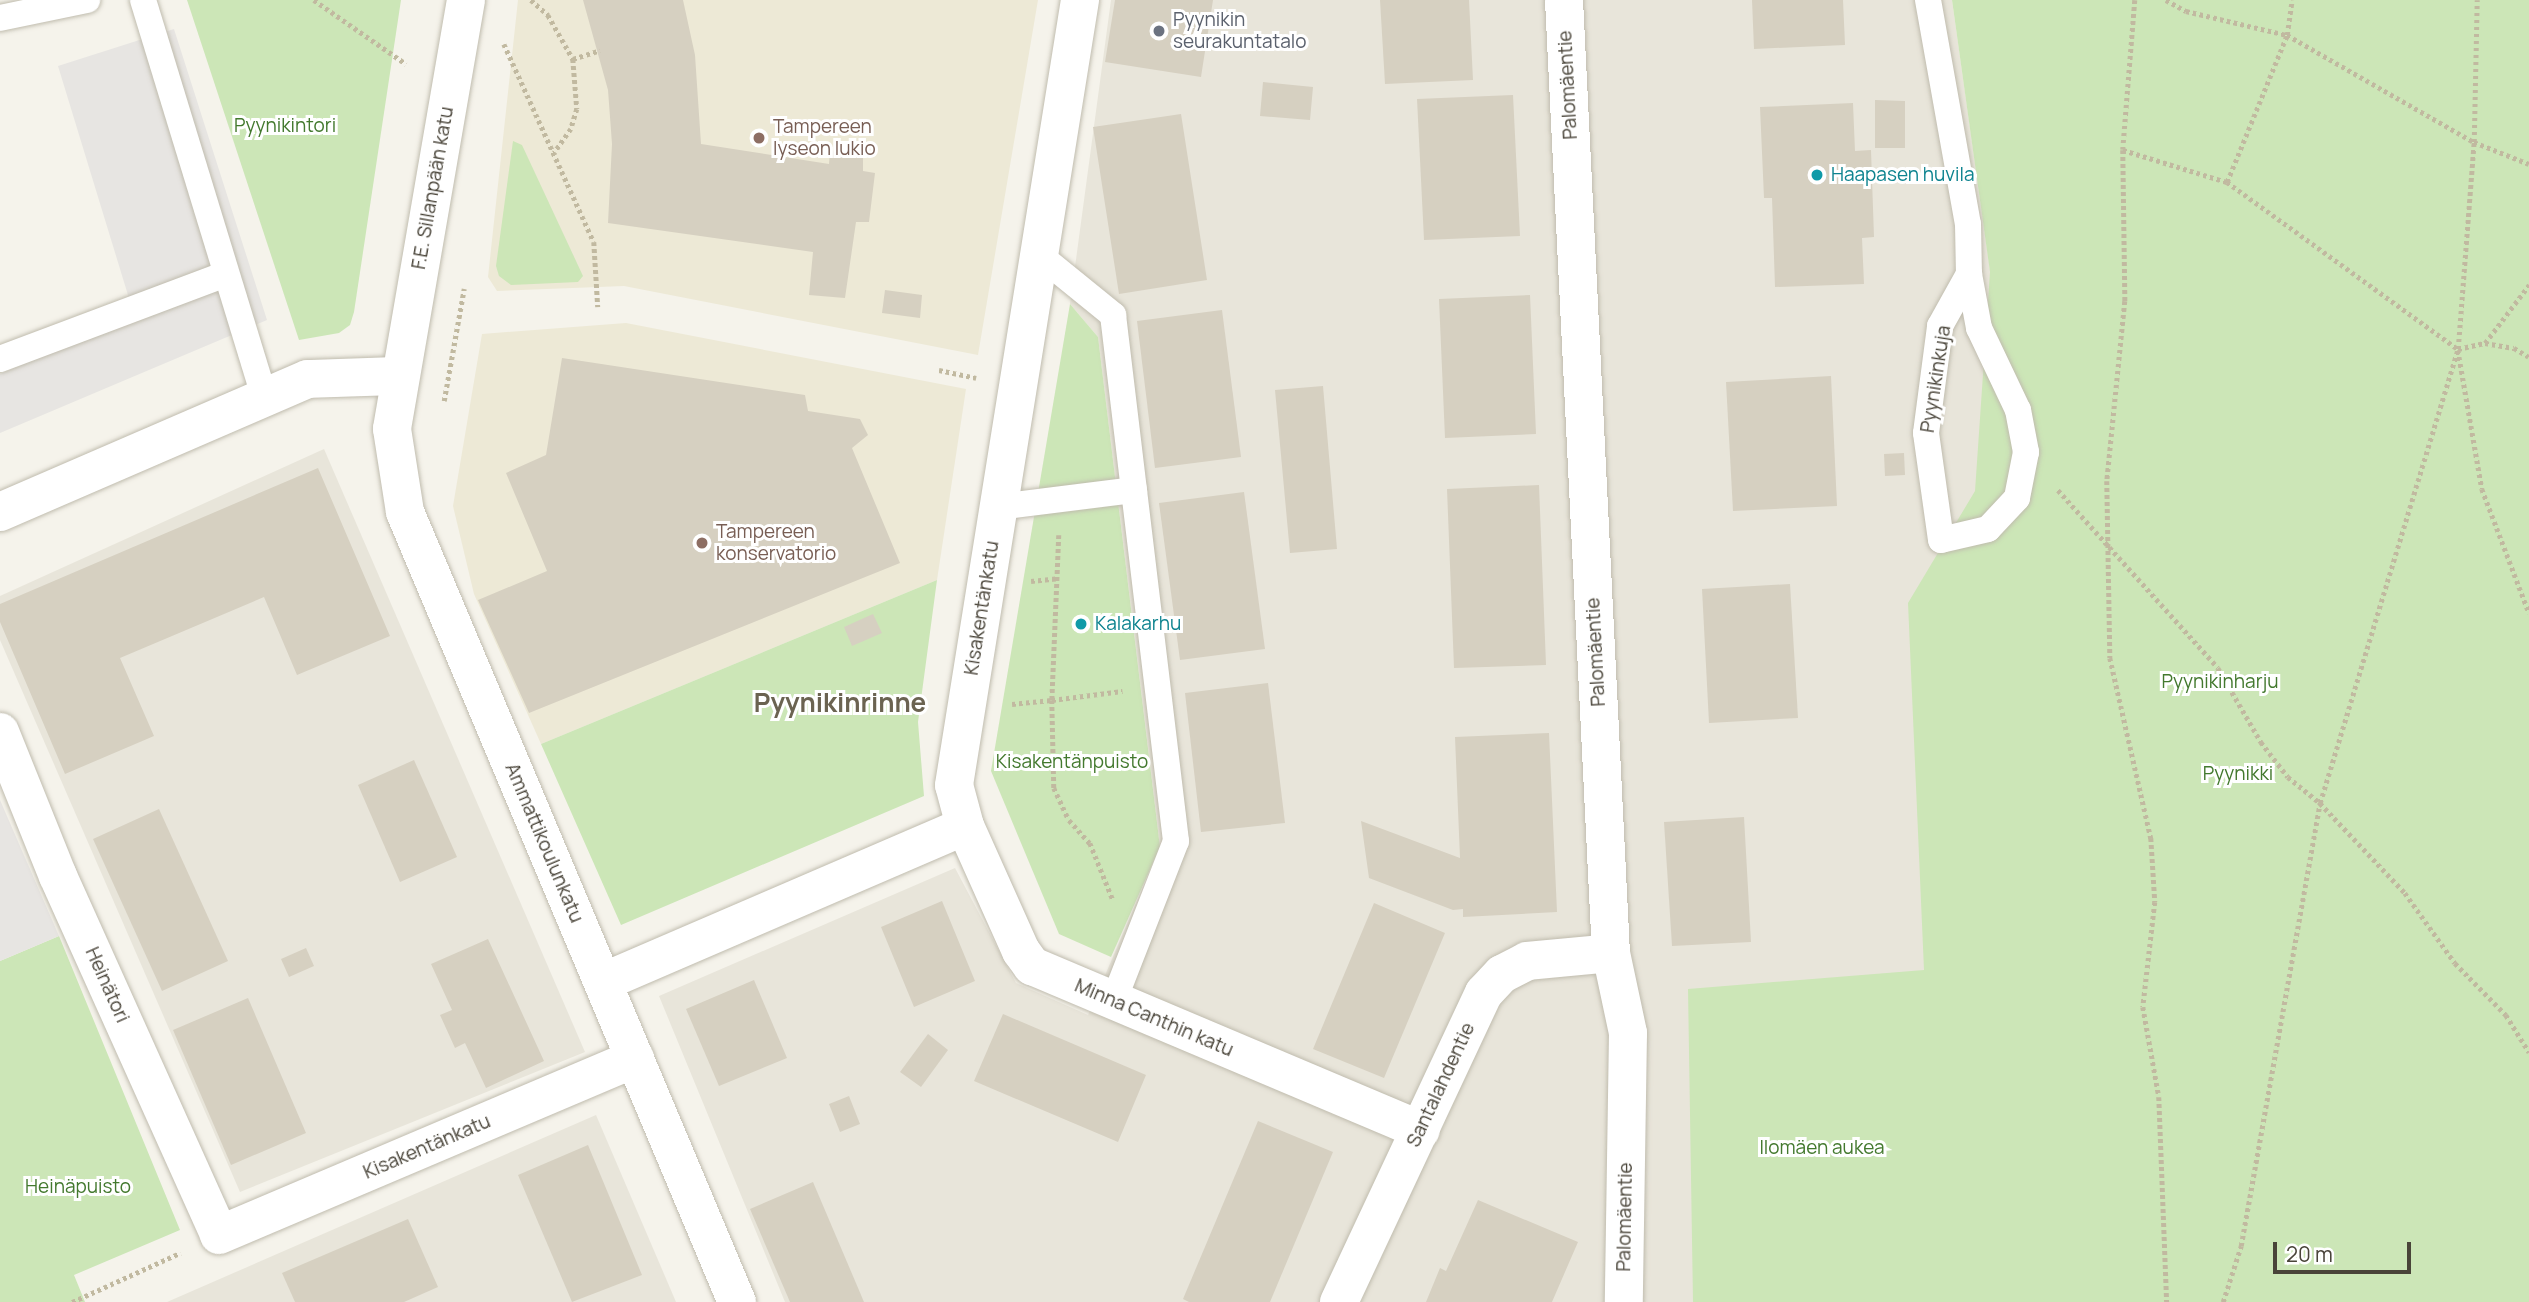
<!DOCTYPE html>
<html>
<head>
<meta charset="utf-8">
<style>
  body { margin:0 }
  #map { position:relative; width:2529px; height:1302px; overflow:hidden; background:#f5f3eb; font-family:Manrope,sans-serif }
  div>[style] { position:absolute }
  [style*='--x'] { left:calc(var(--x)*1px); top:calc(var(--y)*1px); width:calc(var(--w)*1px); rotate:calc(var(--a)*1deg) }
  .residential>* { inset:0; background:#e8e5da }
  .education>* { inset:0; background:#ede9d6 }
  .green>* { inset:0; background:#cce6b7 }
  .parking>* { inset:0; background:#e7e5e2 }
  .building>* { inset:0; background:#d6d0c1 }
  .path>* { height:4.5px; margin-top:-2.25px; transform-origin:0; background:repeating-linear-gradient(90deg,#c1b9a0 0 3.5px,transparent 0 7px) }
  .roads { filter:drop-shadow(0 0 2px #c0bcae) drop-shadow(0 0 2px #c0bcae) }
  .service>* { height:26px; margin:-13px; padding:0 13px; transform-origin:13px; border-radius:13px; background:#fff }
  .minor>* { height:38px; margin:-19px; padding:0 19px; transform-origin:19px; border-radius:19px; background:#fff }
  .dots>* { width:19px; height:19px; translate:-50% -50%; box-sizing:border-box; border:4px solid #fff; border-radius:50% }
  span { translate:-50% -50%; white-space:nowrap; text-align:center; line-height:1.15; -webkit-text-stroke:6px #fff; paint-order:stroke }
  .worship-label { font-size:19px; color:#5b616d }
  .left { translate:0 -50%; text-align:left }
  .street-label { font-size:19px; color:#494439 }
  .park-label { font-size:19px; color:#43792e }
  .education-label { font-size:19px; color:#785e54 }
  .culture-label { font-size:19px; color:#0d838f }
  .district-label { font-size:26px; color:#6b6351; font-weight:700 }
  .scale { position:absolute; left:2273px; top:1242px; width:138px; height:32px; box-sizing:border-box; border:4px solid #494439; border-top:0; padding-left:9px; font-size:21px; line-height:24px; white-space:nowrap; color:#494439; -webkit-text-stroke:5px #fff; paint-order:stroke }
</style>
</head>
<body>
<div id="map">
  <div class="residential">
    <i style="clip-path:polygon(1111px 0,1952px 0,1996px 312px,1962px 1302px,785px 1302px,659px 996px,955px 868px,1016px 983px,1088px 1015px,1160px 847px,1098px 337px,1070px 304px)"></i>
    <i style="clip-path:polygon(324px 449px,585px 1052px,240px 1192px,0 640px,0 596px)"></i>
    <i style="clip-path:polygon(596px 1115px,676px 1302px,167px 1302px)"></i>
  </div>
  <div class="education">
    <i style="clip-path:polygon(518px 0,1038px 0,978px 355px,624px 286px,497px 291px,488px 277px)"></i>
    <i style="clip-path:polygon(626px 323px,966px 389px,937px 580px,541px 744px,474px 594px,453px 506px,482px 334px)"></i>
  </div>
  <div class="green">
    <i style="clip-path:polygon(187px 0,401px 0,354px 312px,350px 325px,339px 333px,299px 340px)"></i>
    <i style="clip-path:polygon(1952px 0,2529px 0,2529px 1302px,1693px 1302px,1688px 989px,1924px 970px,1908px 603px,1975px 491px,1990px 272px)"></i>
    <i style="clip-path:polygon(513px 141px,522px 145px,583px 276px,578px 282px,511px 285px,499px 276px,496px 266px)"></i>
    <i style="clip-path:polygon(1070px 304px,1098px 337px,1160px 847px,1111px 957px,1059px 934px,991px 771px)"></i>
    <i style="clip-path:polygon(937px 580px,918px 722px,924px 796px,621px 925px,541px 744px)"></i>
    <i style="clip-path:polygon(59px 936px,180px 1230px,74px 1275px,85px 1302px,0 1302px,0 961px)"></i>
  </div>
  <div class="parking">
    <i style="clip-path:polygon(174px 29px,267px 320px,0 433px,0 374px,135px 318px,58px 66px)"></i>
    <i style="clip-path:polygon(0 800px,59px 936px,0 961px)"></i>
  </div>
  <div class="building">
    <i style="clip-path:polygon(583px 0,683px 0,695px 55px,701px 144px,829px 164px,830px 150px,863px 154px,863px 171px,875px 173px,869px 222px,856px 222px,845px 298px,809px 295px,813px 252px,608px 223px,612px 144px,608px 90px)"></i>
    <i style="clip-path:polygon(1115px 0,1213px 0,1201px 77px,1105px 62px)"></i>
    <i style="clip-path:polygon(1380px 0,1469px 0,1473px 80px,1385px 84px)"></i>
    <i style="clip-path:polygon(1752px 0,1843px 0,1845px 45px,1754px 49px)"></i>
    <i style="clip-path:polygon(1263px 82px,1313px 87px,1310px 120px,1260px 116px)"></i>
    <i style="clip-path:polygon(1513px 95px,1520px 236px,1424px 240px,1417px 99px)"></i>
    <i style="clip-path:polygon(1875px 100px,1905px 101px,1905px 148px,1875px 148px)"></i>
    <i style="clip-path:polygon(1853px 103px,1855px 151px,1871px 150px,1874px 237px,1862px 238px,1864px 284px,1775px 287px,1772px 198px,1764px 198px,1760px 107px)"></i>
    <i style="clip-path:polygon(1181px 114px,1207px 280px,1119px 294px,1093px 127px)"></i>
    <i style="clip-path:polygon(885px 290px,922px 295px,920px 318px,882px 313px)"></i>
    <i style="clip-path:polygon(1530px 295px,1536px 434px,1445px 438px,1439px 299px)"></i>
    <i style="clip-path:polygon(1222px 310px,1241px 457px,1155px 468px,1137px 321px)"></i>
    <i style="clip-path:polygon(562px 358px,805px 395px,808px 411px,860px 419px,868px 435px,852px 448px,900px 563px,529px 713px,478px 600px,547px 571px,506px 473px,546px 455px)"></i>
    <i style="clip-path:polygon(1831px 376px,1837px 506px,1733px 511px,1726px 382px)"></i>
    <i style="clip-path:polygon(1323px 386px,1337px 549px,1290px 553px,1275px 390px)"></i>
    <i style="clip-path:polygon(1904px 453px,1905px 475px,1885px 476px,1884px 454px)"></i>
    <i style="clip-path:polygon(318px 468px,390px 636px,297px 675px,264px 597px,120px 658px,154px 736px,65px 774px,0 622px,0 604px)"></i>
    <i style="clip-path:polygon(1539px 485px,1546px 665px,1454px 668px,1447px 489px)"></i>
    <i style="clip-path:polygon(1244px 492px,1265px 649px,1180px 660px,1159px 503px)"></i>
    <i style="clip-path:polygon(1790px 584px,1798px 718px,1709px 723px,1702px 589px)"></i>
    <i style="clip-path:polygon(873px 614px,882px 633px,852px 646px,844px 627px)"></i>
    <i style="clip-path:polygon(1268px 683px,1285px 823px,1201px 832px,1185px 693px)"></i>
    <i style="clip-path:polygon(1549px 733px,1557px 912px,1463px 917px,1463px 909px,1453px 910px,1369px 878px,1361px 821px,1460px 858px,1455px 737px)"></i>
    <i style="clip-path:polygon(414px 760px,457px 857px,400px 882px,358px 785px)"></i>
    <i style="clip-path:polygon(159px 809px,228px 961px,162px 991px,93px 839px)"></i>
    <i style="clip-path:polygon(1744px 817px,1751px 942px,1672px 946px,1664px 822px)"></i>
    <i style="clip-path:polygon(942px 901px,975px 981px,914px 1007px,881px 927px)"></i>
    <i style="clip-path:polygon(1374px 903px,1445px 933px,1384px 1078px,1313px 1049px)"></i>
    <i style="clip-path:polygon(488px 939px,544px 1061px,486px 1088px,465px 1043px,455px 1048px,440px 1015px,452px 1010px,431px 964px)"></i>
    <i style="clip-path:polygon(306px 948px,314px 966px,289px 977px,281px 959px)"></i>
    <i style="clip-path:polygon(754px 980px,787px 1058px,719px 1086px,686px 1009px)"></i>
    <i style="clip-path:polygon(248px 998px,306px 1133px,231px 1165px,173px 1030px)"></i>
    <i style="clip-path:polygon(1003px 1014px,1146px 1075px,1118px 1142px,974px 1081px)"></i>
    <i style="clip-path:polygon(928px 1034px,948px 1050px,921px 1087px,900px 1072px)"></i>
    <i style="clip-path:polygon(849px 1096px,860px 1124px,840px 1132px,829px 1104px)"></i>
    <i style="clip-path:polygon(1258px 1121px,1333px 1152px,1270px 1302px,1189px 1302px,1183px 1299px)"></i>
    <i style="clip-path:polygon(588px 1145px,642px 1275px,572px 1302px,518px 1175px)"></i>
    <i style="clip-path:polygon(813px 1182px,864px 1302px,790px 1302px,750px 1209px)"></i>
    <i style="clip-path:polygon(1478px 1200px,1578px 1242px,1552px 1302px,1426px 1302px,1440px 1268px,1446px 1271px)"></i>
    <i style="clip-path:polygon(408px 1219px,438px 1287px,404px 1302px,295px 1302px,282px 1273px)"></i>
  </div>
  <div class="path">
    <i style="--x:314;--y:0;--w:112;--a:34.8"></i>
    <i style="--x:531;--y:0;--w:23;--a:41"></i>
    <i style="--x:548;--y:15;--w:51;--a:60.4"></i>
    <i style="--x:573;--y:59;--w:50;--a:85.4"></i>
    <i style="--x:577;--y:109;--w:21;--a:107"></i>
    <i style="--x:571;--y:129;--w:29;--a:125"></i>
    <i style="--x:2135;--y:0;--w:150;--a:94.6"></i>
    <i style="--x:2123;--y:150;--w:151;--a:89.2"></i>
    <i style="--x:2125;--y:301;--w:181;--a:95.7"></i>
    <i style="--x:2107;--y:481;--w:177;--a:89"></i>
    <i style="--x:2110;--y:658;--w:185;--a:77.2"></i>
    <i style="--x:2151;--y:838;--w:64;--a:86.4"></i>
    <i style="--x:2155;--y:902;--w:106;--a:96.5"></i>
    <i style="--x:2143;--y:1007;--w:91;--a:79.9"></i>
    <i style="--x:2159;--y:1097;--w:205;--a:87.8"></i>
    <i style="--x:2166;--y:0;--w:23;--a:29"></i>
    <i style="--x:2186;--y:11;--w:104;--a:13.4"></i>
    <i style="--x:2287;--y:35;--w:215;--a:29.8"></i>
    <i style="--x:2474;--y:142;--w:59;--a:21.8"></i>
    <i style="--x:504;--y:44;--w:217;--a:65.6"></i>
    <i style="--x:594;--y:242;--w:65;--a:86.5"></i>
    <i style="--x:573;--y:59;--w:28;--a:-18"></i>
    <i style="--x:2123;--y:150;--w:109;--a:17.1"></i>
    <i style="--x:2227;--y:182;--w:285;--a:35.9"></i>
    <i style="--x:2458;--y:349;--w:28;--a:-13"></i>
    <i style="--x:2485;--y:343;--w:29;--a:10"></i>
    <i style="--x:2514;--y:348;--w:17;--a:31"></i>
    <i style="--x:2227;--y:182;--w:159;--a:-67.8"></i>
    <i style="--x:2287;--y:35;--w:35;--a:-82"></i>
    <i style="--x:2485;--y:343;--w:73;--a:-52.8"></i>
    <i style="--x:2458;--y:350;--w:141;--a:80.2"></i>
    <i style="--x:2482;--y:489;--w:133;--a:69.2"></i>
    <i style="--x:939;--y:370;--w:38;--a:12"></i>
    <i style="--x:444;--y:401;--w:114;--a:-79.9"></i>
    <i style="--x:2058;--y:490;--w:239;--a:48"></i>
    <i style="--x:2218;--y:668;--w:86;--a:59.8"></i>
    <i style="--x:2261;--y:742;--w:44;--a:52.4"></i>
    <i style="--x:2288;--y:777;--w:41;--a:39.1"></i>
    <i style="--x:2320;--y:803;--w:124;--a:46.6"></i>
    <i style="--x:2405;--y:893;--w:86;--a:54.5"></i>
    <i style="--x:2455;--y:963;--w:73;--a:45.6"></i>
    <i style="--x:2506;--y:1015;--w:44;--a:58.1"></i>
    <i style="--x:1059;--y:535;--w:165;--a:92.4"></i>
    <i style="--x:1052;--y:700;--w:71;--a:-7.3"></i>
    <i style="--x:1031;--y:581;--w:27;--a:-6"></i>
    <i style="--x:1012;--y:704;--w:40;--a:-5.7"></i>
    <i style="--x:1052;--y:700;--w:88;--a:88.7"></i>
    <i style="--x:1054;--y:788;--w:35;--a:65"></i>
    <i style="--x:1069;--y:820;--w:31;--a:48"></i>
    <i style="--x:1090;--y:843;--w:61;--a:68"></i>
    <i style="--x:72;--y:1302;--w:119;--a:-24.4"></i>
    <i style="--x:2223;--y:1302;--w:59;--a:-72.2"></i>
    <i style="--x:2241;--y:1246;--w:450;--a:-79.9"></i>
    <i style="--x:2320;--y:803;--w:475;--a:-73.1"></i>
    <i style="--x:2458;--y:349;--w:208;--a:-85.6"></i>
    <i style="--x:2474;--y:142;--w:142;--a:-88.8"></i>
  </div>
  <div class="roads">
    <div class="service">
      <i style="--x:143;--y:0;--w:414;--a:73"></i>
      <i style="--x:1928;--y:0;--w:228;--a:79.9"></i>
      <i style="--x:1968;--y:224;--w:50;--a:88.9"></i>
      <i style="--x:1969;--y:274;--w:55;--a:79.5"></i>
      <i style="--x:1979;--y:328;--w:91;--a:64.6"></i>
      <i style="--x:2018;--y:410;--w:43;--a:79.2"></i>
      <i style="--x:2026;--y:452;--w:47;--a:101.1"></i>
      <i style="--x:2017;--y:498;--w:42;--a:133.1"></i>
      <i style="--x:1988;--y:529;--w:48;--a:166.8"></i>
      <i style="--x:1941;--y:540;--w:108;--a:-98"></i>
      <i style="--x:1926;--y:433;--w:108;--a:-82.5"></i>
      <i style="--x:1940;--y:326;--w:60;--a:-60.9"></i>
      <i style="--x:0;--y:18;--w:89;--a:-11.7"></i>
      <i style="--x:1038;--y:254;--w:97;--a:39.1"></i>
      <i style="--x:1113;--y:315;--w:530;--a:83.17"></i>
      <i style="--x:1176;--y:841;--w:171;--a:111.3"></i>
      <i style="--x:0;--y:359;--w:241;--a:-20.6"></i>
      <i style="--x:998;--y:507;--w:137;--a:-7.1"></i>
    </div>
    <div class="minor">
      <i style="--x:466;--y:0;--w:435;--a:99.8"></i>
      <i style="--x:392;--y:429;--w:84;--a:81.1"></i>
      <i style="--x:405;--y:512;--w:857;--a:67.21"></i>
      <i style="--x:1564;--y:0;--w:954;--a:87.18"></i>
      <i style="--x:1611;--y:953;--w:82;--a:78"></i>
      <i style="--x:1628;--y:1033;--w:269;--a:90.9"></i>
      <i style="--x:0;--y:512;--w:335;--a:-23.4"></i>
      <i style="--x:308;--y:379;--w:91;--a:-1.9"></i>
      <i style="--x:0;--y:732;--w:155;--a:68.1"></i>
      <i style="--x:58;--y:876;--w:393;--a:65.8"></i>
      <i style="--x:219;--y:1235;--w:452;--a:-23"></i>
      <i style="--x:965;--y:826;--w:137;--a:65.9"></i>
      <i style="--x:1021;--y:951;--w:19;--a:54"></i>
      <i style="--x:1032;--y:966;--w:422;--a:22.9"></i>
      <i style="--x:603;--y:982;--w:394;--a:-23.3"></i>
      <i style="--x:965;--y:826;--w:42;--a:-105"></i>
      <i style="--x:954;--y:785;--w:795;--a:-80.88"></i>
      <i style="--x:1339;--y:1302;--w:341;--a:-64.9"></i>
      <i style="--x:1484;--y:993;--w:26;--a:-47"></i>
      <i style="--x:1502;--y:974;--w:28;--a:-27"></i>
      <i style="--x:1527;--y:961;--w:84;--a:-5.4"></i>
    </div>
  </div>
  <div class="dots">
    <i style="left:1159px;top:31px;background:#6b7280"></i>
    <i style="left:759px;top:138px;background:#8d6e63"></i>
    <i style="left:1817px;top:175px;background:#0f9aa8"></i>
    <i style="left:702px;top:543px;background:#8d6e63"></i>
    <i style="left:1081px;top:624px;background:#0f9aa8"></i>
  </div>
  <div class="worship-label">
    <span class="left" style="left:1173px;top:31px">Pyynikin<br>seurakuntatalo</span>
  </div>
  <div class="street-label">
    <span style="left:1568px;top:85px;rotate:-93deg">Palomäentie</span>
    <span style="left:433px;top:188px;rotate:-80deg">F.E. Sillanpään katu</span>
    <span style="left:1936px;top:379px;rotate:-81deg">Pyynikinkuja</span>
    <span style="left:982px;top:608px;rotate:-81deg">Kisakentänkatu</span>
    <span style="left:1596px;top:652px;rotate:-93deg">Palomäentie</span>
    <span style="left:544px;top:843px;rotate:67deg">Ammattikoulunkatu</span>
    <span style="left:107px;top:985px;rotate:66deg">Heinätori</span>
    <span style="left:1154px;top:1018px;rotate:23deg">Minna Canthin katu</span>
    <span style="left:1441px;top:1085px;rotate:-65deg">Santalahdentie</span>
    <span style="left:427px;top:1147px;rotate:-23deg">Kisakentänkatu</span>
    <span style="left:1625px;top:1217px;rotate:-89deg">Palomäentie</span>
  </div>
  <div class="park-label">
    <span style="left:285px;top:126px">Pyynikintori</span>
    <span style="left:2220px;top:682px">Pyynikinharju</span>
    <span style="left:1072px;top:762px">Kisakentänpuisto</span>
    <span style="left:2238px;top:774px">Pyynikki</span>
    <span style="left:1822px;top:1148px">Ilomäen aukea</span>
    <span style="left:78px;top:1187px">Heinäpuisto</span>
  </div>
  <div class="education-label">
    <span class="left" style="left:773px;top:138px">Tampereen<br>lyseon lukio</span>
    <span class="left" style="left:716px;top:543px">Tampereen<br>konservatorio</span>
  </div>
  <div class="culture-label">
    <span class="left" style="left:1831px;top:175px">Haapasen huvila</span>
    <span class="left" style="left:1095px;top:624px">Kalakarhu</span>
  </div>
  <div class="district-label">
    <span style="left:840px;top:703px">Pyynikinrinne</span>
  </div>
  <div class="scale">20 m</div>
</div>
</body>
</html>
